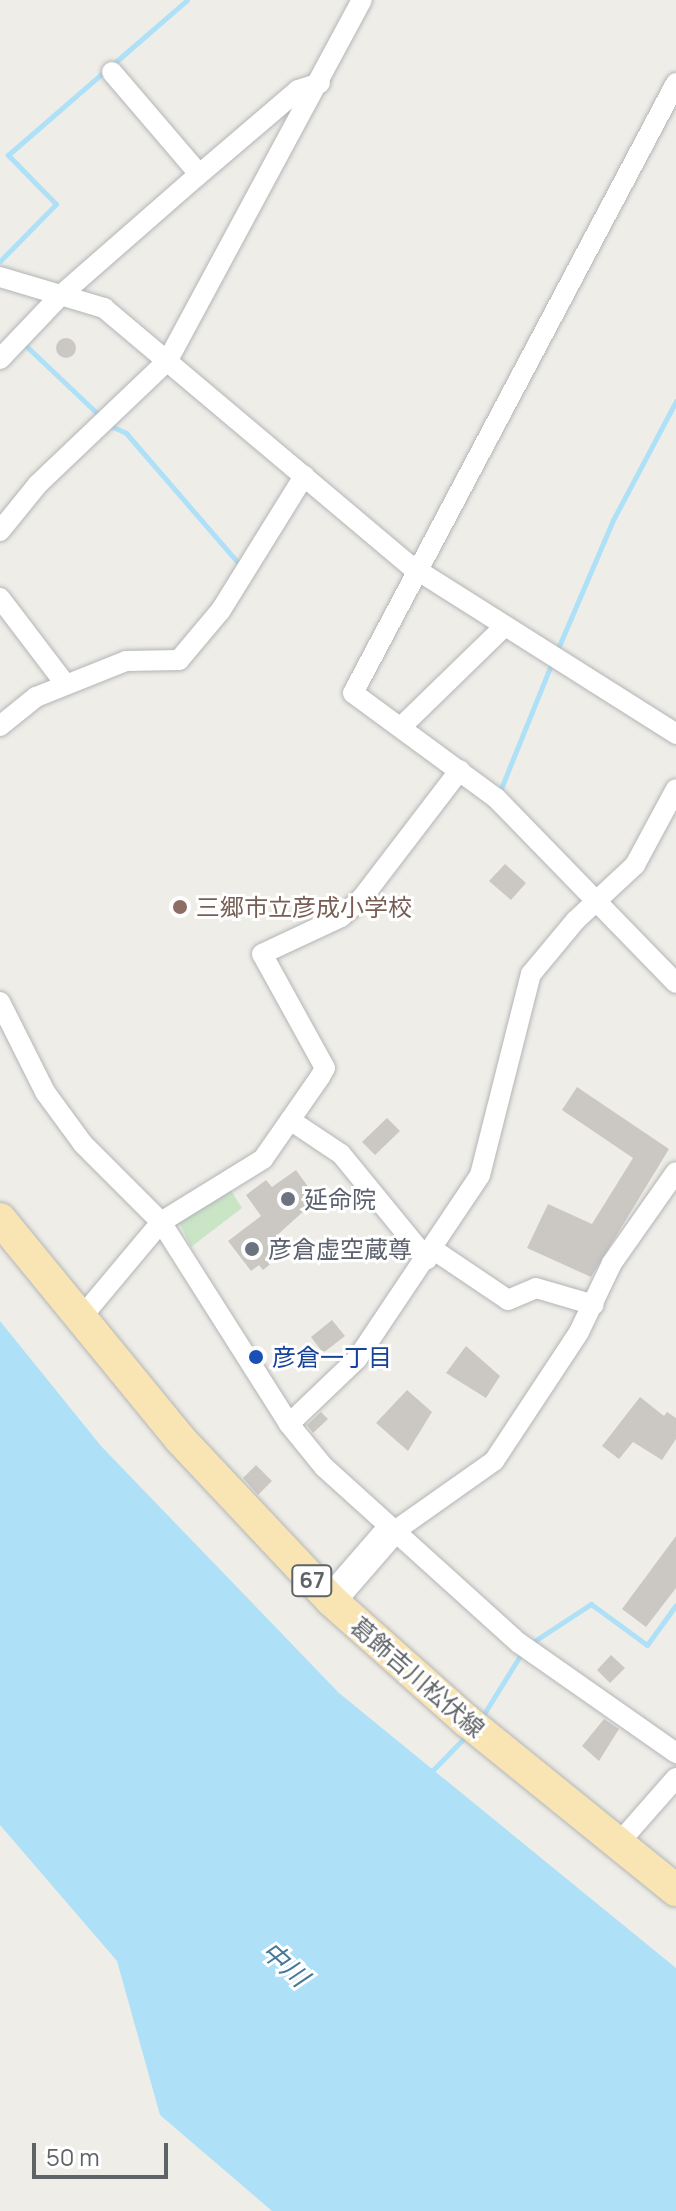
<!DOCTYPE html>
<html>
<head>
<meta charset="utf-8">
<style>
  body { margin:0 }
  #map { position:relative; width:676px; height:2211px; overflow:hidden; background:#efede7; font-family:Manrope,"Noto Sans JP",sans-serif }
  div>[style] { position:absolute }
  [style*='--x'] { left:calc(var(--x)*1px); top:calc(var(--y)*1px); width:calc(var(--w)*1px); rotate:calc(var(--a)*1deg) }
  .green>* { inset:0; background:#cae5c6 }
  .water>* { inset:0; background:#aee1f8 }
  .stream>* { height:5px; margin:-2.5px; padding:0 2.5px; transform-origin:2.5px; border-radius:2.5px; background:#aee1f8 }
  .building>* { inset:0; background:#cbc8c4 }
  .round { border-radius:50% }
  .roads { filter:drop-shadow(0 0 2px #b2b5b8) drop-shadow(0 0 2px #b2b5b8) }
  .street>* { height:20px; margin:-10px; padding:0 10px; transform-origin:10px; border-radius:10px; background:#fff }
  .secondary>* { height:30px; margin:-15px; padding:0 15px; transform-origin:15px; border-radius:15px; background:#fff }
  .primary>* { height:32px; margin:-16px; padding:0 16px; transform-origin:16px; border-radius:16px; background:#f9e5b3 }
  .dots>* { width:22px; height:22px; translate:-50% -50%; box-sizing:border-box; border:4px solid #fff; border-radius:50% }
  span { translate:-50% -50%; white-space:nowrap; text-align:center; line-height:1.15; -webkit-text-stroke:6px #fff; paint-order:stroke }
  .shield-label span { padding:2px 6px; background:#fff; border:2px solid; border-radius:6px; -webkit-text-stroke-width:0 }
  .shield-label { font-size:22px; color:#5f6366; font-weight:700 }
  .education-label { font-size:24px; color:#785e54 }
  .left { translate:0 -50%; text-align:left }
  .worship-label { font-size:24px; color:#5b616d }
  .transit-label { font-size:24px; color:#164399 }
  .street-label { font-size:24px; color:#5f6366 }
  .water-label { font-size:26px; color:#457899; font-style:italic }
  .scale { position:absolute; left:32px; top:2143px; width:136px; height:36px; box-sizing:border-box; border:4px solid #5f6366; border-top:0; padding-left:10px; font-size:24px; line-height:28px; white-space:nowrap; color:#5f6366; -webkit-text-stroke:6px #fff; paint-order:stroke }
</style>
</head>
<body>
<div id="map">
  <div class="green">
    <i style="clip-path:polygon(230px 1189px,242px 1208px,191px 1247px,178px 1220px)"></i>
  </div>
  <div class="water">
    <i style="clip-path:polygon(0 1321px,101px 1446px,339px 1693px,676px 1968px,676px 2211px,272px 2211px,160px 2115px,117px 1961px,0 1825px)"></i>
  </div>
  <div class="stream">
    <i style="--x:112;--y:65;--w:99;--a:-40.9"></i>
    <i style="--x:0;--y:261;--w:80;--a:-45.5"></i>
    <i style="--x:56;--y:204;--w:69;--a:-134.4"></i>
    <i style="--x:8;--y:155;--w:128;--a:-40.9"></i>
    <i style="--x:23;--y:343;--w:109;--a:43.5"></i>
    <i style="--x:109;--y:425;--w:19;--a:25"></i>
    <i style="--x:126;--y:433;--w:174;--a:49.2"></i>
    <i style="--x:556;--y:653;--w:145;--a:-66.8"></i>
    <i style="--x:613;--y:520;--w:135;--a:-62.1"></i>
    <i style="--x:500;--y:791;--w:139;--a:-68"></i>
    <i style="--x:530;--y:1644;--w:73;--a:-33.3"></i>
    <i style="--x:591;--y:1604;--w:69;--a:36.2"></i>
    <i style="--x:647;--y:1645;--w:49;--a:-54.1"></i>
    <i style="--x:482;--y:1717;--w:78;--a:-58.2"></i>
    <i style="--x:432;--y:1771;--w:52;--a:-45.8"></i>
  </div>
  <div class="building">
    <i class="round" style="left:56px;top:338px;width:20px;height:20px"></i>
    <i style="clip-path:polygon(505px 864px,526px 883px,511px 900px,489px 881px)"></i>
    <i style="clip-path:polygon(577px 1087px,669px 1149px,591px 1277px,527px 1248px,548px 1204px,592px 1224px,633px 1158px,562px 1110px)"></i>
    <i style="clip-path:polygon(387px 1118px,400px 1131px,375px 1155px,362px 1142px)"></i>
    <i style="clip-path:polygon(296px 1170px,317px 1199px,274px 1238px,281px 1248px,273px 1254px,277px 1259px,263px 1270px,259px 1265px,251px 1271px,228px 1241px,261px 1216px,246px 1195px,266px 1180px,272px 1187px)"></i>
    <i style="clip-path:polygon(332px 1320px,345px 1336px,323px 1353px,311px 1337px)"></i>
    <i style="clip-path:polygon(466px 1346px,500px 1376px,486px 1398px,446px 1373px)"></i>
    <i style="clip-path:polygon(407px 1390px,432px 1412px,408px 1451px,376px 1423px)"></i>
    <i style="clip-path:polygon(640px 1397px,664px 1416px,667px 1412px,676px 1418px,676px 1439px,662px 1460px,633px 1442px,619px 1459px,602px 1446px)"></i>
    <i style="clip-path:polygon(321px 1412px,328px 1419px,313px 1433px,307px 1425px)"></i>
    <i style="clip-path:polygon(256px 1465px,272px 1481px,258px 1495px,243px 1478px)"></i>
    <i style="clip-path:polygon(676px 1536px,676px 1588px,646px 1627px,622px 1609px)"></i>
    <i style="clip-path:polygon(611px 1655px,625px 1668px,610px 1683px,597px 1670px)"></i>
    <i style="clip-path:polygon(604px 1719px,619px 1729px,599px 1761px,582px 1746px)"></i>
  </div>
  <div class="roads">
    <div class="street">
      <i style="--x:112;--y:72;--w:134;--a:49.5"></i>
      <i style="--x:676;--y:83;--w:690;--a:117.9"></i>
      <i style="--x:353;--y:693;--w:177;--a:36.3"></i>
      <i style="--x:496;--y:798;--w:258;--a:45.8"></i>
      <i style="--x:0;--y:277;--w:109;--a:16.6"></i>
      <i style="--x:104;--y:308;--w:409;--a:40.1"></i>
      <i style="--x:0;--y:359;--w:87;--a:-46.4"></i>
      <i style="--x:60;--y:296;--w:179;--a:-41.2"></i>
      <i style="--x:195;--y:178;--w:135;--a:-40.5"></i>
      <i style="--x:298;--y:90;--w:23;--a:-18"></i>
      <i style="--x:0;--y:531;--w:60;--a:-51"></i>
      <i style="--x:38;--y:484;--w:180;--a:-43.6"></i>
      <i style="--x:168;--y:360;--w:409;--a:-61.7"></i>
      <i style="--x:417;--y:570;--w:307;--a:32.3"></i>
      <i style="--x:0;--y:598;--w:109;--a:52.8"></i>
      <i style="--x:0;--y:726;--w:46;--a:-38.9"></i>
      <i style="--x:36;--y:697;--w:97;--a:-21.8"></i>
      <i style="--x:126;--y:661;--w:53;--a:-1.1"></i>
      <i style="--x:179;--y:660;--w:65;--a:-50"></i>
      <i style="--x:221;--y:610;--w:158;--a:-58.2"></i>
      <i style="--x:401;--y:727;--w:145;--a:-44.2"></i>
      <i style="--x:0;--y:1002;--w:101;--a:63.4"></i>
      <i style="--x:45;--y:1092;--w:64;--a:53.8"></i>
      <i style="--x:83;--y:1144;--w:110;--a:45"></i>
      <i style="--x:161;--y:1222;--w:239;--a:57.6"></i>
      <i style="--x:289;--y:1424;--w:55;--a:50.9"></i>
      <i style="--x:324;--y:1467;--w:263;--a:42.1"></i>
      <i style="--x:519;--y:1643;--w:192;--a:35"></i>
      <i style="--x:290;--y:1120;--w:61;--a:33.7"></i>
      <i style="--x:341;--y:1154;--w:136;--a:50.7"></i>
      <i style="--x:434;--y:1250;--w:89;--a:34"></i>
      <i style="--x:508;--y:1300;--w:30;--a:-23"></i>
      <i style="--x:536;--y:1288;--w:60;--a:16.3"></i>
      <i style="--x:80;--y:1319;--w:126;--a:-50.1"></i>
      <i style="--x:161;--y:1222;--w:120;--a:-31.7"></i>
      <i style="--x:263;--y:1159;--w:100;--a:-55.2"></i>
      <i style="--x:320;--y:1077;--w:10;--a:-61"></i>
      <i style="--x:325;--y:1068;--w:130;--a:-118.9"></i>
      <i style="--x:262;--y:954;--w:87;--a:-25.1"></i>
      <i style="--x:341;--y:917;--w:28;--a:-42"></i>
      <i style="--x:362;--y:898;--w:161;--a:-52.6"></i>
      <i style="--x:289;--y:1424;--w:94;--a:-43.7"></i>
      <i style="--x:357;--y:1359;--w:221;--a:-56.2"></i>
      <i style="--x:480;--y:1175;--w:207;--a:-75.8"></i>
      <i style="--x:531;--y:974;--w:70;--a:-50.2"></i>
      <i style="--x:576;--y:920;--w:81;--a:-43"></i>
      <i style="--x:635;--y:865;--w:86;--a:-61.7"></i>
      <i style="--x:392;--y:1533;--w:125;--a:-35.2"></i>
      <i style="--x:494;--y:1461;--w:154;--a:-56.6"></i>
      <i style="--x:579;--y:1332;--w:76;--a:-64.4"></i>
      <i style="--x:612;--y:1263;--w:111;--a:-54.9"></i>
      <i style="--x:618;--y:1844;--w:88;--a:-48.7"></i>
    </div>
    <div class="secondary">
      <i style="--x:331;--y:1600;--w:90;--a:-49.1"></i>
    </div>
    <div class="primary">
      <i style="--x:0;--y:1219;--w:284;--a:50.7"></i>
      <i style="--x:180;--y:1439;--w:221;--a:46.8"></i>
      <i style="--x:331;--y:1600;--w:182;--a:41.7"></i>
      <i style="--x:467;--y:1721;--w:269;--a:39"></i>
    </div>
  </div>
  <div class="dots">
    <i style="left:180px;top:907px;background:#8d6e63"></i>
    <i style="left:288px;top:1199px;background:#6b7280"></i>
    <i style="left:252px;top:1249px;background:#6b7280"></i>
    <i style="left:256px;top:1357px;background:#1a4fb4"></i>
  </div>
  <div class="shield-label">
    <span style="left:312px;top:1581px">67</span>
  </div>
  <div class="education-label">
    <span class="left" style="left:196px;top:907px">三郷市立彦成小学校</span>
  </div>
  <div class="worship-label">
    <span class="left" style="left:304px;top:1199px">延命院</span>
    <span class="left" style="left:268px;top:1249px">彦倉虚空蔵尊</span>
  </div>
  <div class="transit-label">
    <span class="left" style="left:272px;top:1357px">彦倉一丁目</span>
  </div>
  <div class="street-label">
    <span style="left:418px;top:1677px;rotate:41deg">葛飾吉川松伏線</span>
  </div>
  <div class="water-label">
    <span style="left:285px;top:1964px;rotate:42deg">中川</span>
  </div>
  <div class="scale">50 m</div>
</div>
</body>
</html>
